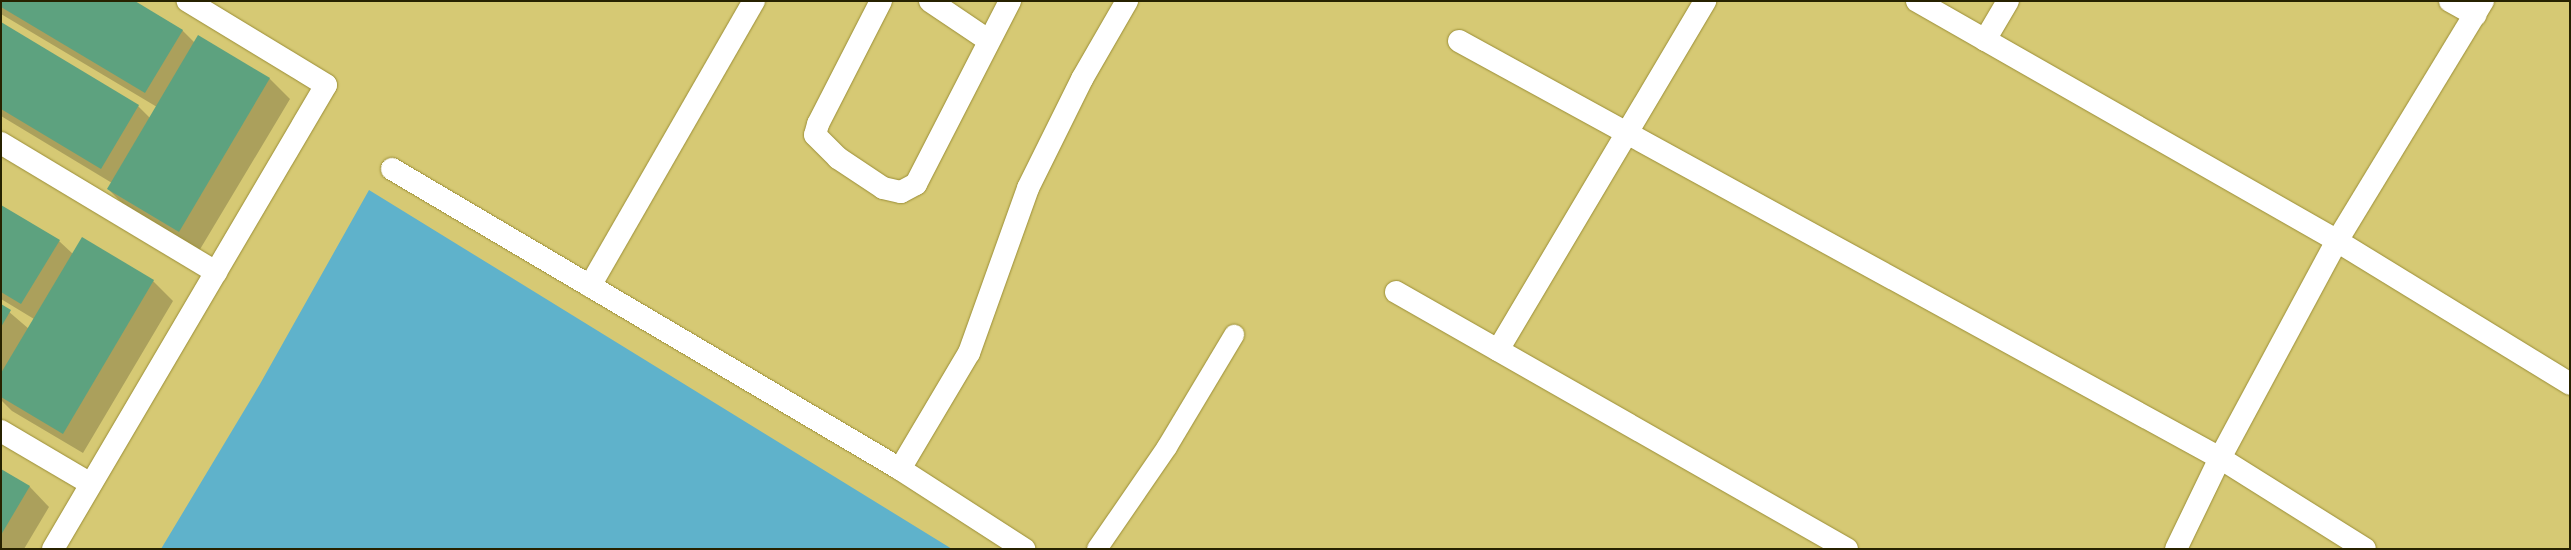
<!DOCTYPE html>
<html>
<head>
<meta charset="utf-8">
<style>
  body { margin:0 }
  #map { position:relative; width:2571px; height:550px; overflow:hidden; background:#d6c974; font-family:Lora,serif }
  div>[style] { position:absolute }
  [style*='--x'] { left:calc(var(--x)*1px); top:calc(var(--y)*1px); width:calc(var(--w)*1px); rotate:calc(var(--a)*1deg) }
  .water>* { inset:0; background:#5fb2cb }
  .shadow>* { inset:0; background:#0003 }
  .building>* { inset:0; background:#5da27f }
  .roads { filter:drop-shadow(0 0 1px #9b8e37) drop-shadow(0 0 1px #9b8e37) }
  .service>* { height:20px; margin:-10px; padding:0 10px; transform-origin:10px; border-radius:10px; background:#fff }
  .minor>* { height:22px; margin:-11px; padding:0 11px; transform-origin:11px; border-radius:11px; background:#fff }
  span { translate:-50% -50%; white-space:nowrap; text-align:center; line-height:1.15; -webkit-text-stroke:3px #d6c974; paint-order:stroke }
  .frame { position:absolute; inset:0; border:2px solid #272200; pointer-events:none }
</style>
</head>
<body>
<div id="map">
  <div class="water">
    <i style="clip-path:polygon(369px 190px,952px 549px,161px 549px,260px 384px)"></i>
  </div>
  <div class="shadow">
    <i style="clip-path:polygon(1px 1px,133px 1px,182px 30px,195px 43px,198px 37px,270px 79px,290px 99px,199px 251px,128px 209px,108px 189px,112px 183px,1px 116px,1px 24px,138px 106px,150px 118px,157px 107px,1px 14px)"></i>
    <i style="clip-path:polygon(1px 206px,59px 241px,73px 254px,153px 281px,173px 301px,83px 453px,12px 411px,1px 400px,1px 305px,29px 329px,34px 319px,1px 299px)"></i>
    <i style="clip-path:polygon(1px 470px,30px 487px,49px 507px,24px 549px,1px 549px)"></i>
  </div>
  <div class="building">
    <i style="clip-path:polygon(1px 1px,135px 1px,183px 30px,145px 93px,1px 7px)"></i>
    <i style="clip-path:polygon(1px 22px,139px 105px,101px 169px,1px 109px)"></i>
    <i style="clip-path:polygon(198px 35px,270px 78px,179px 232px,107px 189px)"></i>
    <i style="clip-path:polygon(1px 205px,60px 240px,21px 304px,1px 292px)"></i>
    <i style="clip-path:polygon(82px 237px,154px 280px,63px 434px,1px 397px,1px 373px)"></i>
    <i style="clip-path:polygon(1px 304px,11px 310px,1px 327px)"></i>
    <i style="clip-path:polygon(1px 469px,30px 486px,1px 535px)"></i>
  </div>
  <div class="roads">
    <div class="service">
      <i style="--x:1097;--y:549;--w:124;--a:-55.5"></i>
      <i style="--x:1167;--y:447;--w:131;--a:-59.1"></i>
    </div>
    <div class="minor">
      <i style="--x:881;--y:1;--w:138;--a:117.1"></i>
      <i style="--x:818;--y:124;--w:11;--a:105"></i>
      <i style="--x:815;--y:135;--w:33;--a:45"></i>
      <i style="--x:838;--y:158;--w:54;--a:33.7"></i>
      <i style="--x:883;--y:188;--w:18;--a:13"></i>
      <i style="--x:901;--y:192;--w:17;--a:-28"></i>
      <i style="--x:916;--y:184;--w:206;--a:-62.8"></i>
      <i style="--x:930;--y:1;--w:70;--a:33.9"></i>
      <i style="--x:1917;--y:1;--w:484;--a:29.7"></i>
      <i style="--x:2337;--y:241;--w:273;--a:31.5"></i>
      <i style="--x:2450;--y:1;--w:29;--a:29"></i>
      <i style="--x:1985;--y:40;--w:45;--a:-59.5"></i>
      <i style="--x:1459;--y:41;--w:868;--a:28.72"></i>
      <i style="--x:2220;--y:458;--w:171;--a:32.1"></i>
      <i style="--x:1;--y:143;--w:251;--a:31"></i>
      <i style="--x:392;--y:169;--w:590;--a:30.56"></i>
      <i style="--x:900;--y:469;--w:148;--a:32.8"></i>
      <i style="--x:590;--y:286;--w:329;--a:-60.1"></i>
      <i style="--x:1396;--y:292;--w:519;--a:29.68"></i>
      <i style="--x:1498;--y:350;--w:406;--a:-59.3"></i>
      <i style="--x:1;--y:431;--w:104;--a:30.5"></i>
      <i style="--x:900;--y:469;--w:135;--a:-59.3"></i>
      <i style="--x:969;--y:353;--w:175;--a:-70.3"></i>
      <i style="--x:1028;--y:188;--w:122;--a:-63.6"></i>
      <i style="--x:1082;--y:79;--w:90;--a:-60"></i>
      <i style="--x:53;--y:549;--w:538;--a:-59.53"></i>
      <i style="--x:326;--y:85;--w:162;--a:-148.7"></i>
      <i style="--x:2176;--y:549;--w:101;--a:-64.2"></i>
      <i style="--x:2220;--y:458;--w:247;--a:-61.7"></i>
      <i style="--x:2337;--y:241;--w:281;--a:-58.7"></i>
    </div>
  </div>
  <div class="frame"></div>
</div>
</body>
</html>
